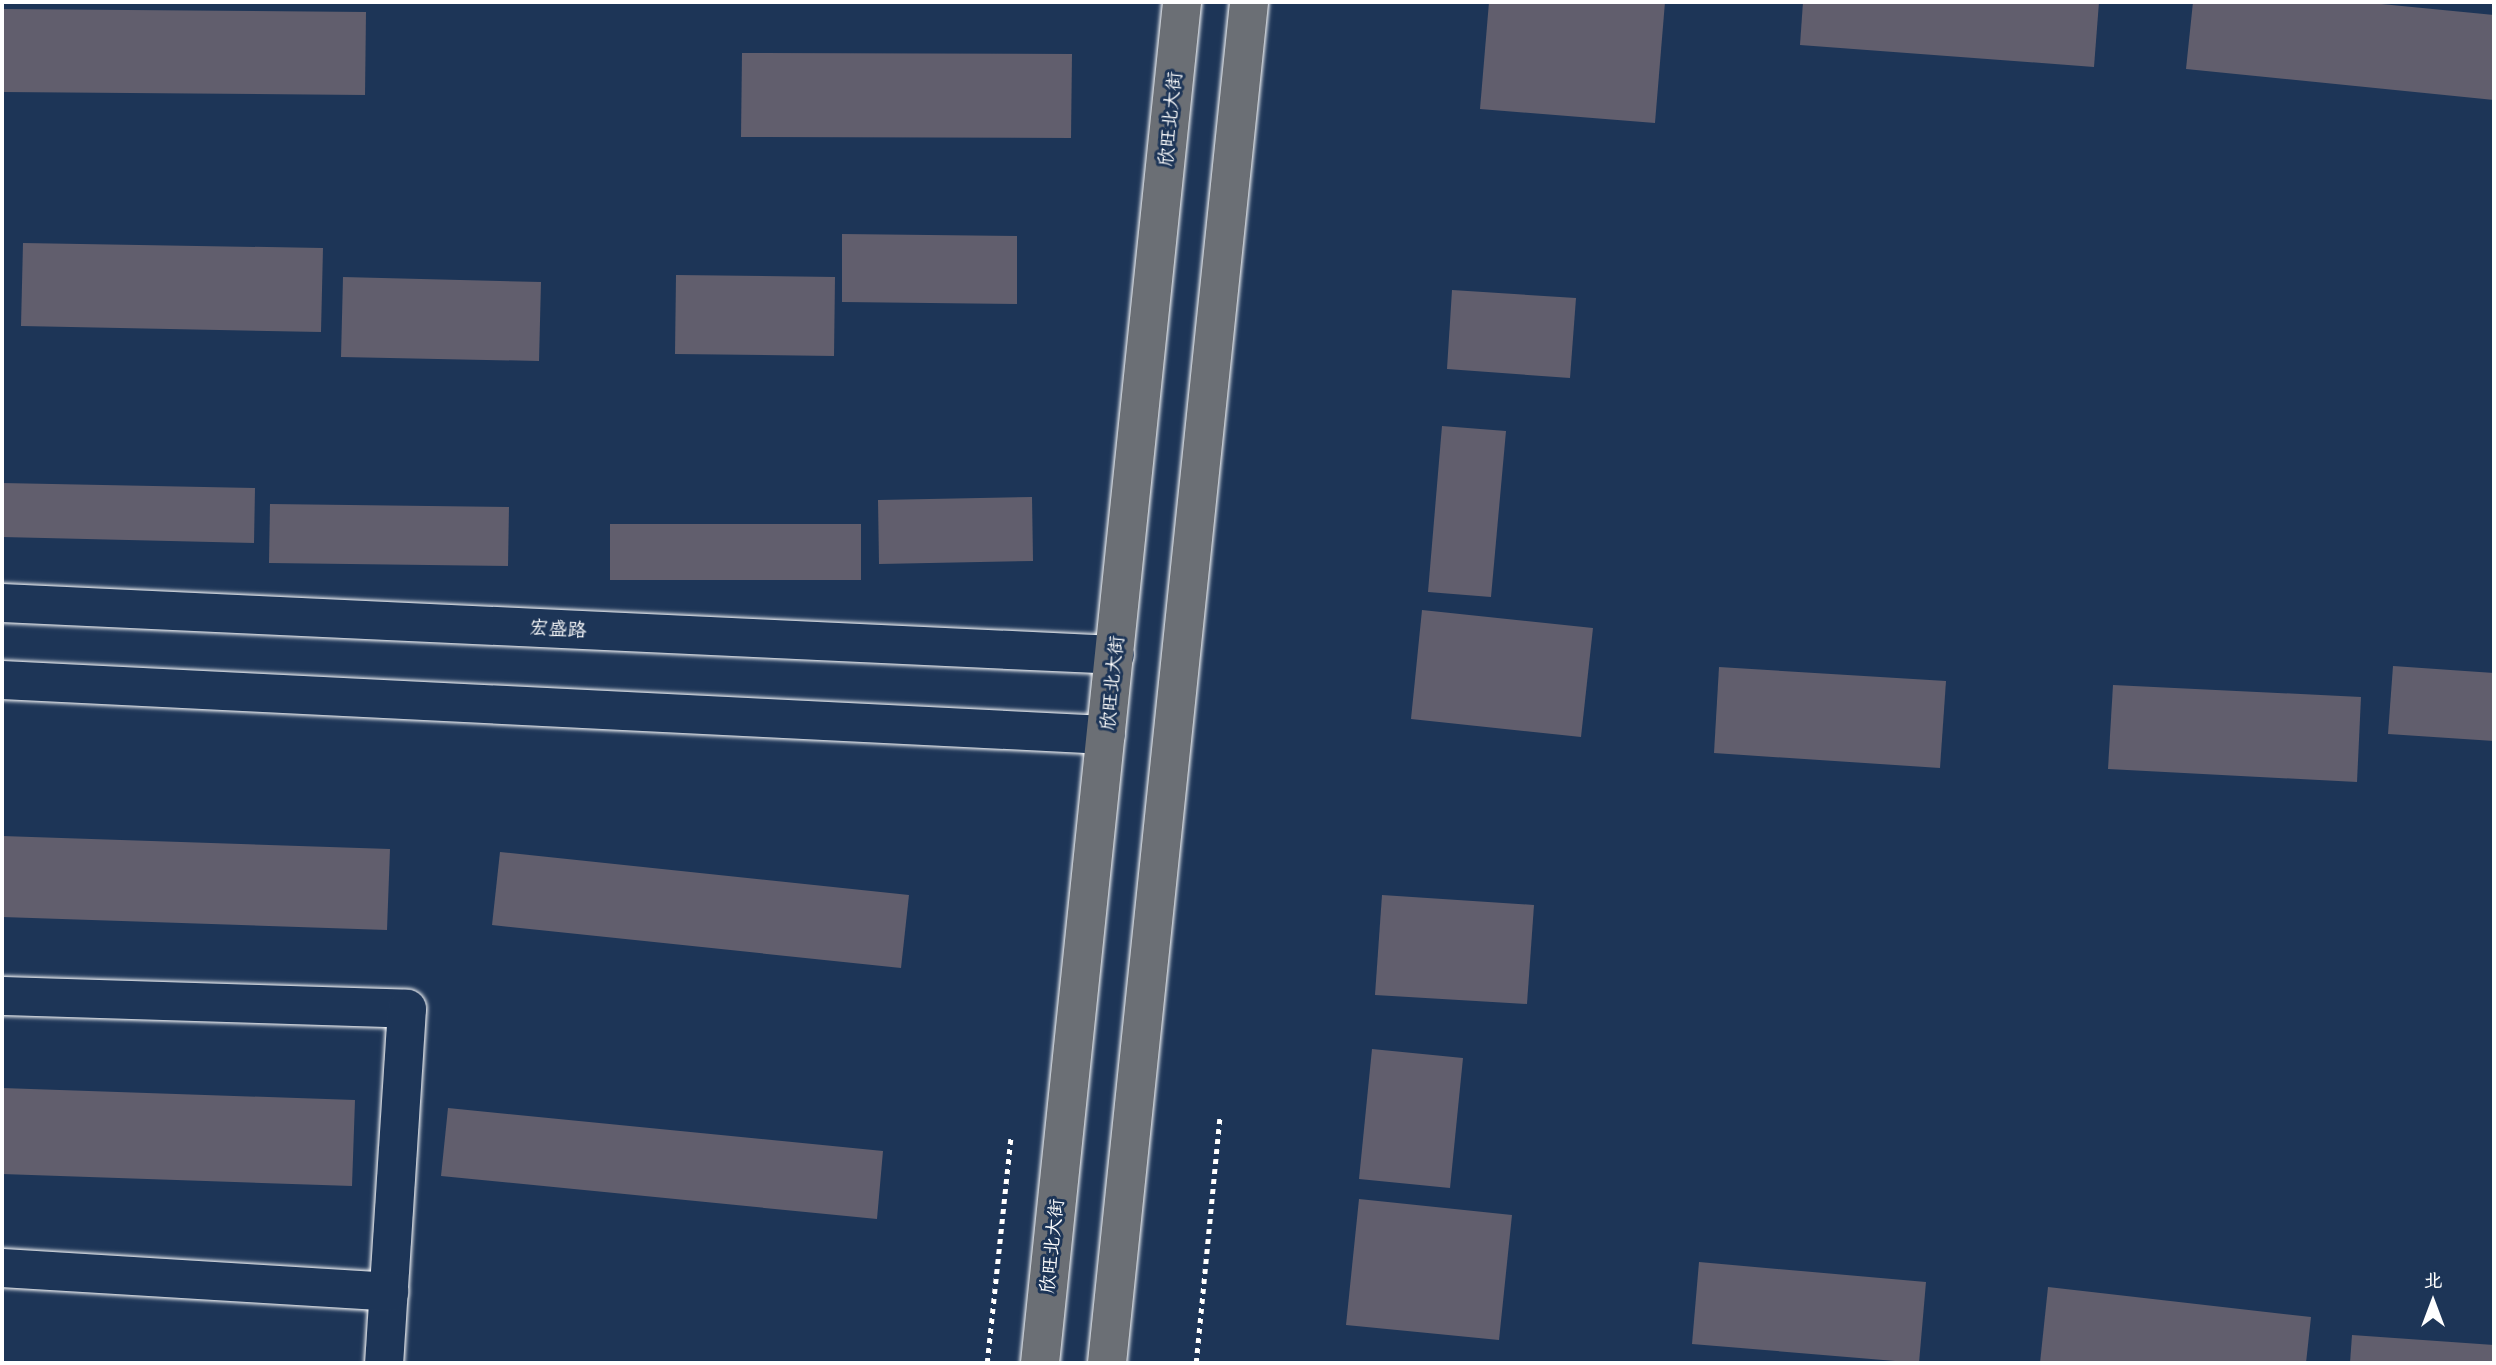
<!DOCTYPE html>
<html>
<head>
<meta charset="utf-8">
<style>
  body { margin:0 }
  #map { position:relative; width:2496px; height:1365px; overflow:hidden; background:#1d3557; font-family:"Shantell Sans","LXGW WenKai TC",sans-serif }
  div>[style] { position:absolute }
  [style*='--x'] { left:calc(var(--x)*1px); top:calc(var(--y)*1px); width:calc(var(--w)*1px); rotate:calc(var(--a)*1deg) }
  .building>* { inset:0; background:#615e6d }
  .path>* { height:4.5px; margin-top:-2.25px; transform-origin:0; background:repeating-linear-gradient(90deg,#fff 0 5px,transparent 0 10px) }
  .roads { filter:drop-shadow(0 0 2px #fff) drop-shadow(0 0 2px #fff) }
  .minor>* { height:38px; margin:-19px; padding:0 19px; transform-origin:19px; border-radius:19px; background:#1d3557 }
  .major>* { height:38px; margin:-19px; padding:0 19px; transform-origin:19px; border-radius:19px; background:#6b6f75 }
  span { translate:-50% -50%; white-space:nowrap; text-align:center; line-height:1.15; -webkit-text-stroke:6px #1d3557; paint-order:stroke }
  .street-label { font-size:19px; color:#fff }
  .frame { position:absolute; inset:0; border:4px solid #fff; pointer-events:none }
  .north { position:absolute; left:2398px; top:1267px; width:70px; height:70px; -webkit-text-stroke:5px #1d3557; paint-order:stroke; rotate:0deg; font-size:19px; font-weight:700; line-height:28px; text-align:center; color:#fff }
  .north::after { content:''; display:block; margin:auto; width:24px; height:32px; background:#fff; clip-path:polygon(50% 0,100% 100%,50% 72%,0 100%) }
</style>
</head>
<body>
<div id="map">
  <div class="building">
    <i style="clip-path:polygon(1489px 2px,1665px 2px,1655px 123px,1480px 109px)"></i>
    <i style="clip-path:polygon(1803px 2px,2099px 2px,2094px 67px,1800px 45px)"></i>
    <i style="clip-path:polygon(2193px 2px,2361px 2px,2494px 15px,2494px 100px,2186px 69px)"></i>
    <i style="clip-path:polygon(2px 9px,366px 12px,365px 95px,2px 92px)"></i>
    <i style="clip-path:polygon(742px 53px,1072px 54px,1071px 138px,741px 137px)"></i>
    <i style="clip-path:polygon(842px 234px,1017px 236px,1017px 304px,842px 302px)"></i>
    <i style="clip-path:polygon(23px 243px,323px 248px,321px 332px,21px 326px)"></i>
    <i style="clip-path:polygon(676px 275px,835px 277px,834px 356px,675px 354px)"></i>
    <i style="clip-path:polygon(343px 277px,541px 282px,539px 361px,341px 357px)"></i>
    <i style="clip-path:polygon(1452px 290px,1576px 298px,1570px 378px,1447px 369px)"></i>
    <i style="clip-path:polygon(1442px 426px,1506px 431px,1491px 597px,1428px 592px)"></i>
    <i style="clip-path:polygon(2px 483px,255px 488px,254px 543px,2px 537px)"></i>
    <i style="clip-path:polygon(1032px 497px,1033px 561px,879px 564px,878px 500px)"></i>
    <i style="clip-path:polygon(270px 504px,509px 507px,508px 566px,269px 563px)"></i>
    <i style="clip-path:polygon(610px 524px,861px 524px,861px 580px,610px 580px)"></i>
    <i style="clip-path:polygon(1422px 610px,1593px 628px,1581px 737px,1411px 719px)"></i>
    <i style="clip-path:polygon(2393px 666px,2494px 673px,2494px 741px,2388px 734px)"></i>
    <i style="clip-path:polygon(1719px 667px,1946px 681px,1940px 768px,1714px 753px)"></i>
    <i style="clip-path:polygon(2113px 685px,2361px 697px,2357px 782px,2108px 769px)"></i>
    <i style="clip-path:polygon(2px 836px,390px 849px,387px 930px,2px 917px)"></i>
    <i style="clip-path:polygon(500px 852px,909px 895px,901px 968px,492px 925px)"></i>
    <i style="clip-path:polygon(1382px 895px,1534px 905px,1527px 1004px,1375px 995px)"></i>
    <i style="clip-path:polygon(1372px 1049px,1463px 1058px,1450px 1188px,1359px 1179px)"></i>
    <i style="clip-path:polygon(2px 1088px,355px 1100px,352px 1186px,2px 1174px)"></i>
    <i style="clip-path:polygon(448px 1108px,883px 1151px,877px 1219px,441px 1176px)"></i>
    <i style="clip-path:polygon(1359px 1199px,1512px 1215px,1499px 1340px,1346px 1325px)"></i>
    <i style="clip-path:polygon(1699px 1262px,1926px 1282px,1919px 1363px,1692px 1344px)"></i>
    <i style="clip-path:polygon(2048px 1287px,2311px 1317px,2306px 1363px,2040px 1363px)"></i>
    <i style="clip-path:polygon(2352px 1335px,2494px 1345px,2494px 1363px,2350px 1363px)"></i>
  </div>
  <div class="path">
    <i style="--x:987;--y:1363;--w:229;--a:-84"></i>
    <i style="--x:1196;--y:1363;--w:249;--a:-84.5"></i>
  </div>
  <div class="roads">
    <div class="minor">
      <i style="--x:2;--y:603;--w:1114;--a:2.67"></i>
      <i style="--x:2;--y:680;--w:1105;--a:2.85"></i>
      <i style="--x:2;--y:996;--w:405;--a:1.8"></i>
      <i style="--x:407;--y:1009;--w:355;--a:93.7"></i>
      <i style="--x:2;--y:1268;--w:388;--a:3.5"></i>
    </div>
    <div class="major">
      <i style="--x:1040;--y:1363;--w:1368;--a:-84.04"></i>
      <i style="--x:1107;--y:1363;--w:1368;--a:-84.04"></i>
    </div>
  </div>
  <div class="street-label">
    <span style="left:1170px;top:119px;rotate:-84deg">欣旺北大街</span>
    <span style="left:558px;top:629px;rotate:3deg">宏盛路</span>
    <span style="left:1112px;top:683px;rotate:-84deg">欣旺北大街</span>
    <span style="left:1052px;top:1246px;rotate:-84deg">欣旺北大街</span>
  </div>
  <div class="frame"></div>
  <div class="north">北</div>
</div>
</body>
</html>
